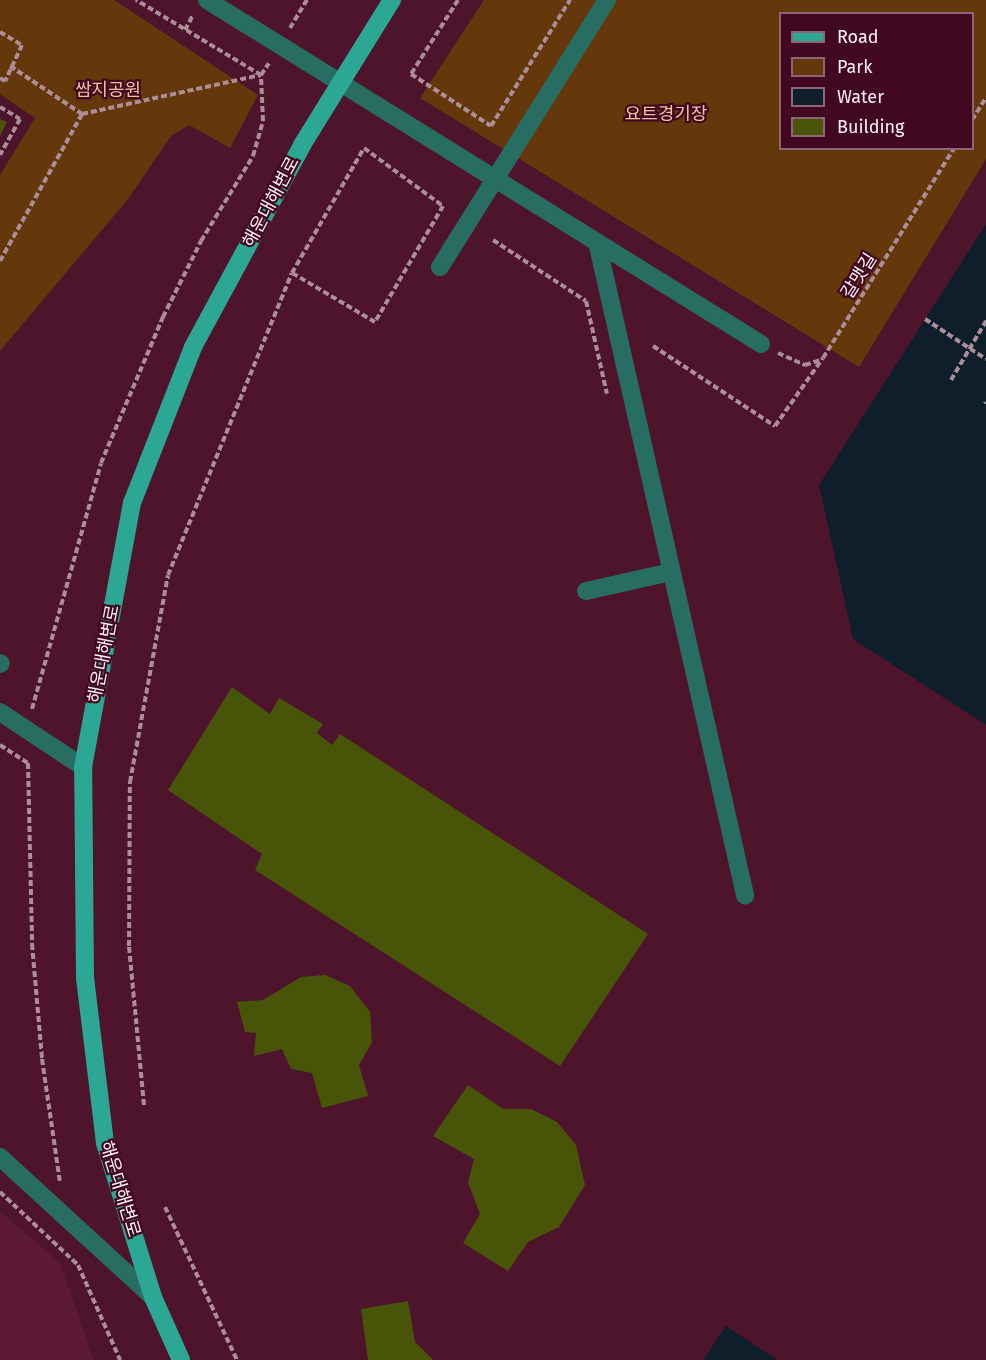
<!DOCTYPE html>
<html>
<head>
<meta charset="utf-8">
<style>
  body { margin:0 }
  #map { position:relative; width:986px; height:1360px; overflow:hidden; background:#4e142b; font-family:"Fira Sans","Noto Sans KR",sans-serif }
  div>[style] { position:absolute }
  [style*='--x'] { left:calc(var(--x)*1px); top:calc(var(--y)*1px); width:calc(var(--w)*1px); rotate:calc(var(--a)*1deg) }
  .built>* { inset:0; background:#5c1a34 }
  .green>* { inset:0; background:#64380b }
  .water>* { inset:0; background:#0e1f2b }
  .building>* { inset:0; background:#485509 }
  .path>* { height:4px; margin-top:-2px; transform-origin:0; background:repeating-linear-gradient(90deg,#ac8d98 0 6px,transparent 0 9px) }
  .minor>* { height:18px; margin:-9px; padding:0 9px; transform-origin:9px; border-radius:9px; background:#286d61 }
  .major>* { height:18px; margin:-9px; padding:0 9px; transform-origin:9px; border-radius:9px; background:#2ca793 }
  span { translate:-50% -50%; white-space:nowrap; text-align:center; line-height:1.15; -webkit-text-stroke:4.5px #420821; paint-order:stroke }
  .park-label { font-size:18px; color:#f2c19b }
  .street-label { font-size:18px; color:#faf2f4 }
  .legend { position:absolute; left:779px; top:12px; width:195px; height:138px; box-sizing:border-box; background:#420821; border:2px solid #8c6675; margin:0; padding:8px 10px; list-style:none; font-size:18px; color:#faf2f4 }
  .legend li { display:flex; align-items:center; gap:12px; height:30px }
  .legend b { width:30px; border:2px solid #8c6675 }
</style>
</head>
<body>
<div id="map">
  <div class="built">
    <i style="clip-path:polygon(0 1211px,60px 1263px,94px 1360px,0 1360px)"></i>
  </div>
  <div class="green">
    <i style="clip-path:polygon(0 0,114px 0,258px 95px,230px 148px,189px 125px,171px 136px,128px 199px,0 351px,0 175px,35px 118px,0 94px)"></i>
    <i style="clip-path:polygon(evenodd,484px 0,986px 0,986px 159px,859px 367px,420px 98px,484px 0,780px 14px,972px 14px,972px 148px,780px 148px,780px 14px)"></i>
  </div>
  <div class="water">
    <i style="clip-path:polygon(986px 224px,986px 725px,853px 639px,819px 485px)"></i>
    <i style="clip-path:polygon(726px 1326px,777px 1360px,703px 1360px)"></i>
  </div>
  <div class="building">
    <i style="clip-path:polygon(0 119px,7px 122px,0 136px)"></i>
    <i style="clip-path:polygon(232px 687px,270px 714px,279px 698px,323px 724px,317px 733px,332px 745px,340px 734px,648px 934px,560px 1066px,255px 870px,262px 854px,168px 790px)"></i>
    <i style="clip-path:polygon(325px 975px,350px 986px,370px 1012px,372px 1042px,359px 1065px,368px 1096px,322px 1108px,312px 1073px,291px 1069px,282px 1049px,254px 1056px,256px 1033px,245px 1032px,237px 1002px,263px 1000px,301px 977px)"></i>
    <i style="clip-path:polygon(468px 1085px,503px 1109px,531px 1109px,557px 1122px,576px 1145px,585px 1185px,559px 1227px,528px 1242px,508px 1271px,463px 1243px,480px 1214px,468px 1182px,474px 1159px,433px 1136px)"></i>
    <i style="clip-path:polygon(408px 1301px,415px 1342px,433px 1360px,368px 1360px,361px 1309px)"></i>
  </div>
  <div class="path">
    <i style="--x:458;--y:0;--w:88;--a:122.4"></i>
    <i style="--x:411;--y:74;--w:95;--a:33"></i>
    <i style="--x:491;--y:126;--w:149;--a:-57.9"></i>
    <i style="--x:290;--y:28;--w:33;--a:-59"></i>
    <i style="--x:185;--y:30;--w:17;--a:-62"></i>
    <i style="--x:0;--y:32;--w:26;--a:31"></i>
    <i style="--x:22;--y:45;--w:40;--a:115"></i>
    <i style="--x:5;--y:81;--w:6;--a:-149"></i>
    <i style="--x:10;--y:66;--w:87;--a:33.7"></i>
    <i style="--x:82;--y:114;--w:183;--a:-12.3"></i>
    <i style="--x:261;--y:75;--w:14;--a:-56"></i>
    <i style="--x:0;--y:107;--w:23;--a:31"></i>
    <i style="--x:20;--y:119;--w:41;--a:119.1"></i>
    <i style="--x:972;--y:120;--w:26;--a:-58"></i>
    <i style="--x:364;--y:148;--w:98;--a:36.3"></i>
    <i style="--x:443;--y:206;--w:134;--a:120.4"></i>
    <i style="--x:375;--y:322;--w:96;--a:-149.4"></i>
    <i style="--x:292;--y:273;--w:144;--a:-60.1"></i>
    <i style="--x:493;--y:240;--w:111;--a:33.3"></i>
    <i style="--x:586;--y:301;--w:95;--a:77.3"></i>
    <i style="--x:0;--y:261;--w:168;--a:-60.8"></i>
    <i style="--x:925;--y:319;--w:73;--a:33.3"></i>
    <i style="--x:653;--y:346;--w:146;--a:33.3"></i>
    <i style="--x:775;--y:426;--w:83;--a:-54.8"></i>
    <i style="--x:823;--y:358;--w:248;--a:-58"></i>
    <i style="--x:778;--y:353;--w:30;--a:24"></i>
    <i style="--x:805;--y:365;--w:16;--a:-18"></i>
    <i style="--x:951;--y:380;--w:69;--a:-59.3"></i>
    <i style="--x:985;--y:404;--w:2;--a:-63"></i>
    <i style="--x:32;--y:709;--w:255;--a:-74.3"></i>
    <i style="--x:101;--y:463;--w:159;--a:-67"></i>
    <i style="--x:163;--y:317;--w:85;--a:-63.4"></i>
    <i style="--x:201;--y:241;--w:100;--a:-58.5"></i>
    <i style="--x:253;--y:156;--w:36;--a:-74"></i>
    <i style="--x:263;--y:121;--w:46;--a:-92.5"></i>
    <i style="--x:261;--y:75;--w:146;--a:-149"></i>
    <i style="--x:0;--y:745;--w:33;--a:33"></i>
    <i style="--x:28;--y:763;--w:181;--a:88.7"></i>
    <i style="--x:32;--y:944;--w:115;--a:85"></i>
    <i style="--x:42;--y:1059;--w:125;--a:81.7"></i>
    <i style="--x:144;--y:1105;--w:160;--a:-95.4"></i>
    <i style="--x:129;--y:946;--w:164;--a:-89.7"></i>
    <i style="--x:130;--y:782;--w:210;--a:-79.6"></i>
    <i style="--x:168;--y:575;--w:326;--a:-67.7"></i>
    <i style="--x:0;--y:1192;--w:107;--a:43.1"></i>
    <i style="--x:78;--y:1265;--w:104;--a:66.1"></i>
    <i style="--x:165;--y:1207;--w:169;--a:64.8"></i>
  </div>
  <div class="minor">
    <i style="--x:207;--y:0;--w:652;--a:31.84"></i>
    <i style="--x:597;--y:242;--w:670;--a:77.23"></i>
    <i style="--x:440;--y:267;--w:315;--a:-58"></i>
    <i style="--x:586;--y:591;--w:87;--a:-12.6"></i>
    <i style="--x:0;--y:664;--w:1;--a:-45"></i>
    <i style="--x:0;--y:712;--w:100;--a:33.5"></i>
    <i style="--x:0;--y:1157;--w:207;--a:42.5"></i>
  </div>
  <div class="major">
    <i style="--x:181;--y:1360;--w:69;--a:-114"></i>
    <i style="--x:153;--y:1297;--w:161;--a:-107.3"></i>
    <i style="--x:105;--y:1143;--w:166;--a:-96.9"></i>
    <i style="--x:85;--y:978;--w:211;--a:-90.5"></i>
    <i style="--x:83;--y:767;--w:269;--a:-79.5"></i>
    <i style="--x:132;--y:503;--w:168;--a:-68.6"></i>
    <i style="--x:193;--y:347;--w:230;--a:-61.6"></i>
    <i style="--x:302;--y:145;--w:171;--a:-58.2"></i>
  </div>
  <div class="park-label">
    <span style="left:108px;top:90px">쌈지공원</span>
    <span style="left:666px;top:114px">요트경기장</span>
  </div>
  <div class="street-label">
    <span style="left:271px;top:202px;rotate:-62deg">해운대해변로</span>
    <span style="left:859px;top:276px;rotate:-58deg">갈맷길</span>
    <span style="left:104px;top:654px;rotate:-79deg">해운대해변로</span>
    <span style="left:120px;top:1189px;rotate:73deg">해운대해변로</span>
  </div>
  <ul class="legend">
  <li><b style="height:8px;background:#2ca793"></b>Road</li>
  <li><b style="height:16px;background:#64380b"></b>Park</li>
  <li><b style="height:16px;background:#0e1f2b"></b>Water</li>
  <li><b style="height:16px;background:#485509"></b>Building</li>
  </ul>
</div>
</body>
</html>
